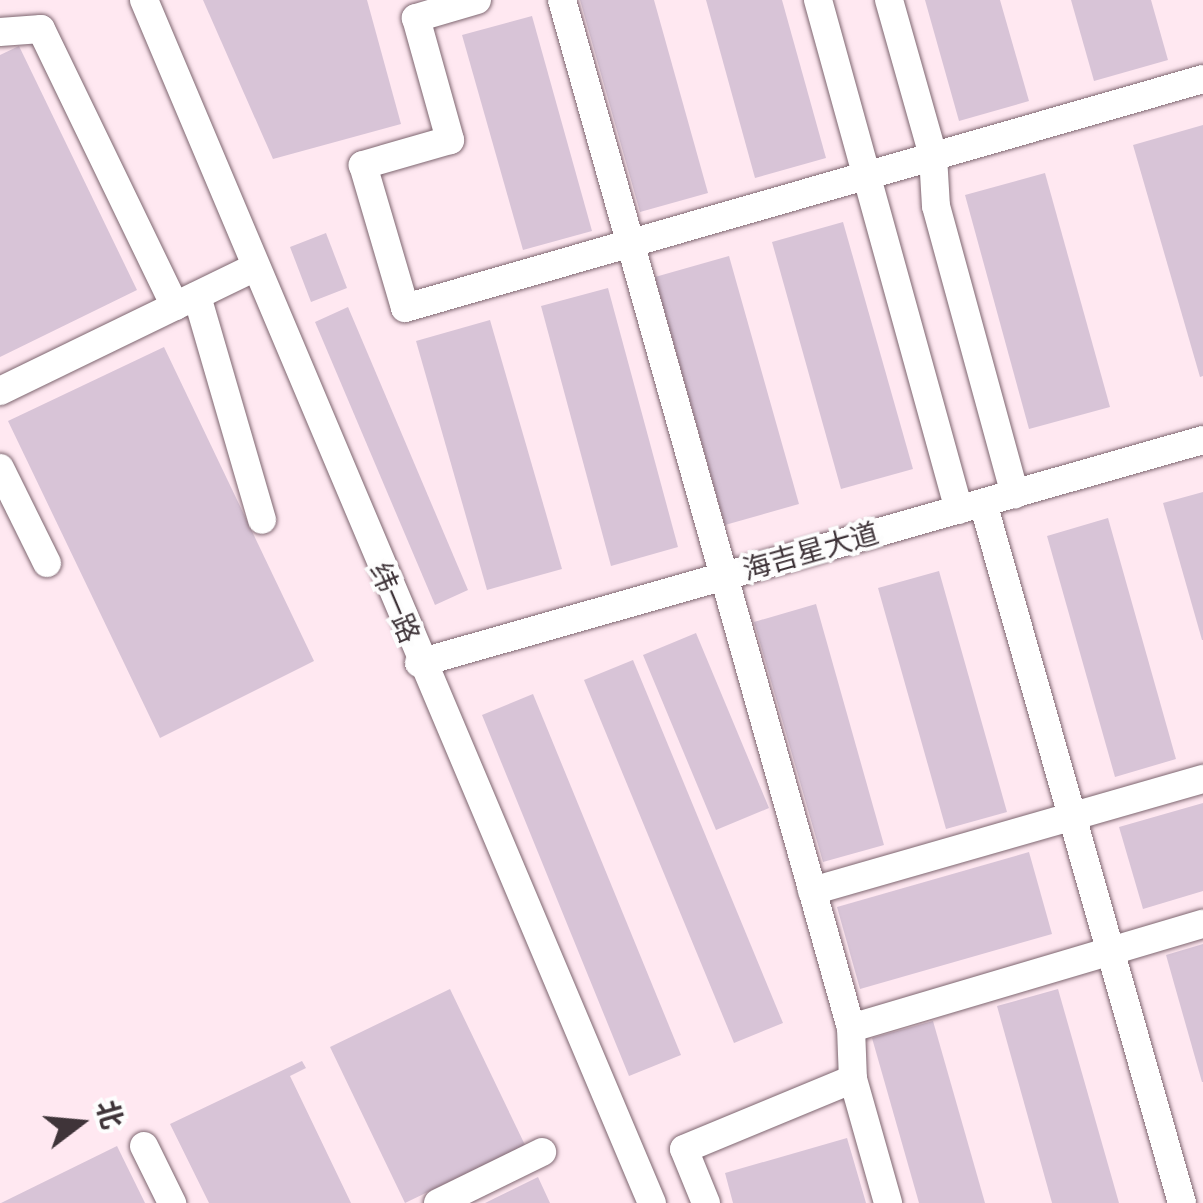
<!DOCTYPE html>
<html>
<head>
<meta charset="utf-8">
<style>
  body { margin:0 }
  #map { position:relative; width:1203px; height:1203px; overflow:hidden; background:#ffe8f1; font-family:"Roboto Serif","Noto Sans SC",serif }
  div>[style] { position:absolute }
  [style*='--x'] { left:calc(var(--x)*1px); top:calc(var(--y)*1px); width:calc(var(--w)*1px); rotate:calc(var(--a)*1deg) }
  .building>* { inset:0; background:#d8c4d7 }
  .roads { filter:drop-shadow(0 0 2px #7e6670) drop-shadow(0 0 2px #7e6670) }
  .minor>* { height:28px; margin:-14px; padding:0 14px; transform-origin:14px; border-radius:14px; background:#fff }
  span { translate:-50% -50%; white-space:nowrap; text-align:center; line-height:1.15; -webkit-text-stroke:8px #fdfdfd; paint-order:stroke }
  .street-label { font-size:28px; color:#3f3439 }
  .north { position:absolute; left:30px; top:1073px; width:100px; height:100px; -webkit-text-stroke:8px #fdfdfd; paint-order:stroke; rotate:74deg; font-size:28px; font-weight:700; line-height:40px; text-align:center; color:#3f3439 }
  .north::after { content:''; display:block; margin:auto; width:35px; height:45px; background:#3f3439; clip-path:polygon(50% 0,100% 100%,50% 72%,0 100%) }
</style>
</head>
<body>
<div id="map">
  <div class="building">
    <i style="clip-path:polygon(203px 0,367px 0,401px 124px,273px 159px)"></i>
    <i style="clip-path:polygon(580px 0,654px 0,708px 193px,640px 212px)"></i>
    <i style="clip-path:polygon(706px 0,782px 0,826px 158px,755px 178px)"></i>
    <i style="clip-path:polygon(925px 0,1000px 0,1029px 101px,959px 121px)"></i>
    <i style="clip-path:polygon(1071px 0,1151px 0,1168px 60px,1094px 81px)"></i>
    <i style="clip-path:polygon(532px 16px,592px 231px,523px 250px,462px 35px)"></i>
    <i style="clip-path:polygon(19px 46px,137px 290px,0 357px,0 55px)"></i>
    <i style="clip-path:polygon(1203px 125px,1203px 376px,1200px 377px,1133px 145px)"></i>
    <i style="clip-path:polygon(1045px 173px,1110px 407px,1029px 429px,965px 195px)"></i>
    <i style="clip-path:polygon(843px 222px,913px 469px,841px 489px,772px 242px)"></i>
    <i style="clip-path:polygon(326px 233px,347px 288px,311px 302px,290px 247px)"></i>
    <i style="clip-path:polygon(729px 256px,799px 504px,725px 525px,655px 277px)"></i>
    <i style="clip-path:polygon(608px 288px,678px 547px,611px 566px,541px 306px)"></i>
    <i style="clip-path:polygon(348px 307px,468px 590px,435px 605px,315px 322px)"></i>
    <i style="clip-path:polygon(490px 320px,562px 569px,487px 590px,416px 341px)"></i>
    <i style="clip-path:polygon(164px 347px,314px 661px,160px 738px,8px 421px)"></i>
    <i style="clip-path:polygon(1203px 492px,1203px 640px,1202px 640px,1163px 503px)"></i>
    <i style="clip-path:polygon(1108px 518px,1176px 759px,1115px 777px,1047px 536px)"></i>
    <i style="clip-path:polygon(939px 571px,1007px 812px,946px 829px,878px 588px)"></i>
    <i style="clip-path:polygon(816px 604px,884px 845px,823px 862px,754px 622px)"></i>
    <i style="clip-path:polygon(696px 633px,769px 808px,716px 830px,643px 655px)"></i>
    <i style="clip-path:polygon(633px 660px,783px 1023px,734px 1043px,584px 680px)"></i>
    <i style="clip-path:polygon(533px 694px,681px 1055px,629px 1076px,482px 715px)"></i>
    <i style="clip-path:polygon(1203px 803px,1203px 891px,1143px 909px,1119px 827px)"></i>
    <i style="clip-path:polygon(1029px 852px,1052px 934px,860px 989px,837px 907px)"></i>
    <i style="clip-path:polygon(1203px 944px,1203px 1082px,1202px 1082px,1166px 955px)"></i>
    <i style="clip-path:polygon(450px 989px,525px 1145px,405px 1203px,330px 1047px)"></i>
    <i style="clip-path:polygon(1058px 989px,1119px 1203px,1052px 1203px,997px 1006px)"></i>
    <i style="clip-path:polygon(933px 1021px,985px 1203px,919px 1203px,872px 1038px)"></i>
    <i style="clip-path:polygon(302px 1061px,306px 1068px,290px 1076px,351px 1203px,209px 1203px,170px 1124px)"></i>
    <i style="clip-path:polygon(847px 1138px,866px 1203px,733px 1203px,725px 1173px)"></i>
    <i style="clip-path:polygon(117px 1146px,145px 1203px,1px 1203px)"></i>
    <i style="clip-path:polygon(538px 1177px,550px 1203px,485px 1203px)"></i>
  </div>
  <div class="roads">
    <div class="minor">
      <i style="--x:144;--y:0;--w:1306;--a:67.11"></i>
      <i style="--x:477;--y:0;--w:64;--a:163.6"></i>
      <i style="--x:416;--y:18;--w:127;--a:74.4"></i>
      <i style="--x:450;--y:140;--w:91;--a:164"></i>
      <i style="--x:363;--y:165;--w:149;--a:73.6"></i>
      <i style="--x:405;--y:308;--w:830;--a:-16.01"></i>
      <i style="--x:562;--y:0;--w:1068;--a:74.3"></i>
      <i style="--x:851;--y:1028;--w:367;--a:-16.5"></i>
      <i style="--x:818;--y:0;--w:529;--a:74.55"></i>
      <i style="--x:889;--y:0;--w:162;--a:74.2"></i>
      <i style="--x:933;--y:156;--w:50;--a:86.6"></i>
      <i style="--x:936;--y:206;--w:299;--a:74.7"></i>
      <i style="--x:0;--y:32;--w:41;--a:-4.2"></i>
      <i style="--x:41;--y:29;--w:308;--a:64.2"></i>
      <i style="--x:197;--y:296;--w:233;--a:73.8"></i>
      <i style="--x:0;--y:391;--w:284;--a:-25.9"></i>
      <i style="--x:0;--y:468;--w:106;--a:63.7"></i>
      <i style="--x:983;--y:503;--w:728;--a:74.13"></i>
      <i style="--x:419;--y:663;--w:815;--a:-15.88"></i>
      <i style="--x:812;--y:891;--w:407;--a:-16"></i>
      <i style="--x:851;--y:1028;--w:51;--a:87.8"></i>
      <i style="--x:853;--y:1079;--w:129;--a:74.2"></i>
      <i style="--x:144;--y:1146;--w:64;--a:63.8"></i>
      <i style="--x:438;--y:1203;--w:116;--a:-26.1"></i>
      <i style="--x:706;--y:1203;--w:58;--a:-112.2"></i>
      <i style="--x:684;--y:1149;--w:183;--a:-22.5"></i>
    </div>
  </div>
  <div class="street-label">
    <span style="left:811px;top:552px;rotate:-16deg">海吉星大道</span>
    <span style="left:394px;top:603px;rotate:67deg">纬一路</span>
  </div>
  <div class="north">北</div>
</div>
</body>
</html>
